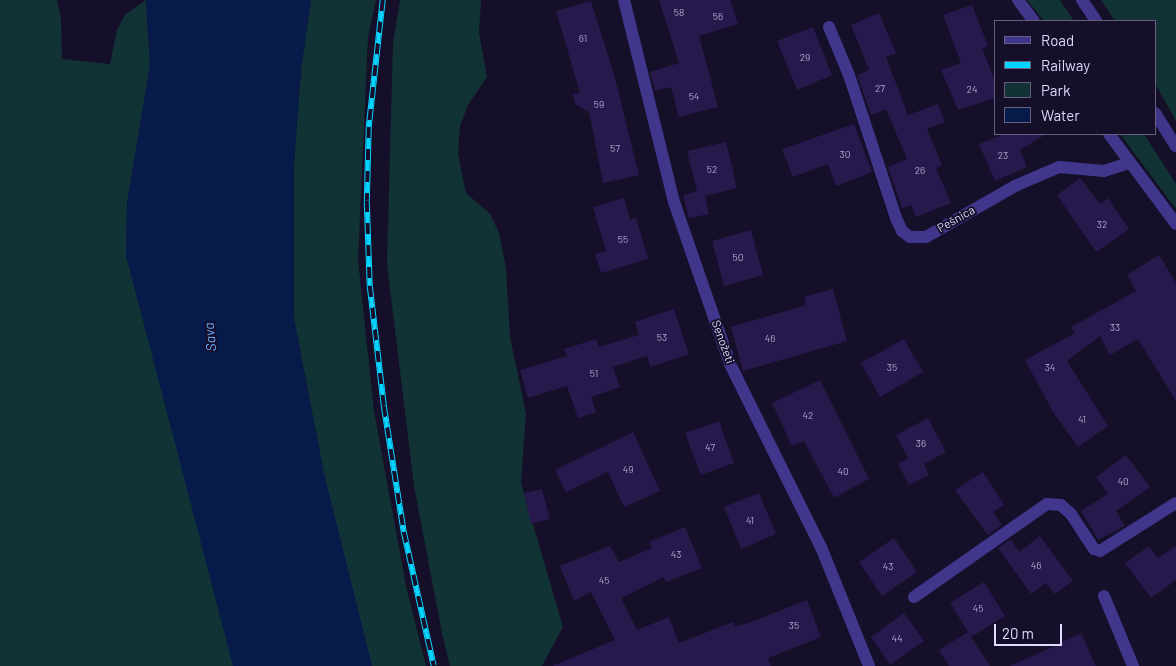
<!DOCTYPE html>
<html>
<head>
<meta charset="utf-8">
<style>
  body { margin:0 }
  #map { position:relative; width:1176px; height:666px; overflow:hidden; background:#150f2a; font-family:Barlow,sans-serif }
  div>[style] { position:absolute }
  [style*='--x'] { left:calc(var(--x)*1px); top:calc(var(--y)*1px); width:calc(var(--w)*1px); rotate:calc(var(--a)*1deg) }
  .green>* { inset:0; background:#113335 }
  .water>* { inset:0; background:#071b4b }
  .building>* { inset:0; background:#27194c }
  .minor>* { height:12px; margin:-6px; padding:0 6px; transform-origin:6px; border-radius:6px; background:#40378c }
  .tertiary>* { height:12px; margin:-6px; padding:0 6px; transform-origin:6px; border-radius:6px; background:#40378c }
  .rail>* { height:5.5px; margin-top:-2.75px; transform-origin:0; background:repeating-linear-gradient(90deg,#150f2a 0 11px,#04d4ff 0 22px); box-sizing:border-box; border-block:1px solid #04d4ff }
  span { translate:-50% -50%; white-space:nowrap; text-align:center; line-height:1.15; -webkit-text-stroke:4px #150f2a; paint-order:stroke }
  .number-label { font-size:10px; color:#b1a8d2 }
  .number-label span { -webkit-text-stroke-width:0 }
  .street-label { font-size:12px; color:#dfd8ff }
  .water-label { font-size:14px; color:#66adff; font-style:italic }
  .legend { position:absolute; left:994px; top:20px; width:162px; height:115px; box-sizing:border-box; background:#150f2a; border:1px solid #665f7f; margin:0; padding:6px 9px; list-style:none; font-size:15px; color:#dfd8ff }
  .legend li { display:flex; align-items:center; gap:10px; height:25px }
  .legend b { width:25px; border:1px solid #665f7f }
  .scale { position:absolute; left:994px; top:624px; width:68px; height:22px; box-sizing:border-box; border:2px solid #dfd8ff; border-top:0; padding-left:6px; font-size:15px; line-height:18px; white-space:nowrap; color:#dfd8ff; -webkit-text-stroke:4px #150f2a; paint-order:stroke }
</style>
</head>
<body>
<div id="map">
  <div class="green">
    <i style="clip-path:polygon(0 0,57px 0,61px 18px,62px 59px,110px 64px,117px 30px,125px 15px,146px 0,150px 65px,127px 203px,126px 255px,234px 666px,0 666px)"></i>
    <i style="clip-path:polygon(311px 0,376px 0,368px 38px,358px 260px,374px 411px,406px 586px,426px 666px,372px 666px,324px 474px,294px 319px,294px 163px,301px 69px)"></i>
    <i style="clip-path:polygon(400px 0,481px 0,479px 33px,487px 77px,468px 105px,460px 126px,458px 154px,466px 193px,490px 214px,499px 233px,506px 268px,510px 337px,526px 414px,521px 483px,563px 627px,542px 666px,450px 666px,442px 633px,414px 486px,387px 264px,393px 43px)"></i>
    <i style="clip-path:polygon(1027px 0,1060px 0,1074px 21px,1044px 21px)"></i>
    <i style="clip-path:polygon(1101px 0,1176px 0,1176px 121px,1155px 83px,1155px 21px,1115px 21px)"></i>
    <i style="clip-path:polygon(1120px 134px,1144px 134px,1176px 184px,1176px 209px)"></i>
  </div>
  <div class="water">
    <i style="clip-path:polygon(146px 0,311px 0,301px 69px,294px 163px,294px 319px,324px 474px,372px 666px,233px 666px,126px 255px,127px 203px,150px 65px)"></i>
  </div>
  <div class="building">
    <i style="clip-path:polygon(659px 0,730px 0,738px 24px,699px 36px,718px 107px,679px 117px,671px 87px,655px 91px,650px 72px,679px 63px)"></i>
    <i style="clip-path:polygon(591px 1px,615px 78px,639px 175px,603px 183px,589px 112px,575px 104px,573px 94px,580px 93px,556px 11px)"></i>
    <i style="clip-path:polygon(972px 5px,988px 46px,982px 48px,995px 81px,995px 98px,958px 110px,941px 70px,961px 63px,943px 15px)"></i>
    <i style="clip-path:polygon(879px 13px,896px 53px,886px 57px,908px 115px,938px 104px,945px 122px,927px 129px,942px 165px,936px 168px,951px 203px,916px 217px,911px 205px,902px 208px,888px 167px,907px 159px,886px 109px,871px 115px,857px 75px,869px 70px,851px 25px)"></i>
    <i style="clip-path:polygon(813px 27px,832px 75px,797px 90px,777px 41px)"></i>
    <i style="clip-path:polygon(854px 124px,872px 172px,836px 186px,828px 164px,793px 177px,782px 149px)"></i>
    <i style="clip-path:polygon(1005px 134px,1046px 134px,1020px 150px,1027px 167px,995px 181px,979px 144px)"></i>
    <i style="clip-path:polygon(726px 142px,737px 188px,705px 196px,709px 214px,689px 218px,683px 195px,697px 191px,687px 151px)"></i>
    <i style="clip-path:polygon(1080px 178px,1100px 204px,1108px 198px,1129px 229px,1096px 252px,1057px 195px)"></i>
    <i style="clip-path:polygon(624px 198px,630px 220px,636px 218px,648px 259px,601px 273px,595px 254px,606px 251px,593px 207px)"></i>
    <i style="clip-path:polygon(751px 230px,763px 275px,724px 286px,712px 241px)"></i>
    <i style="clip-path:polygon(1159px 255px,1176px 283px,1176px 401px,1138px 339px,1110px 355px,1100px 336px,1067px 361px,1108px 426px,1078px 447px,1053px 412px,1025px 360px,1075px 333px,1071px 327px,1136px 291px,1127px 275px)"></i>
    <i style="clip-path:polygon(833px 289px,847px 341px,743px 371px,731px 327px,806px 305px,804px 297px)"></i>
    <i style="clip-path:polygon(674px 309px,689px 354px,650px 367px,647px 356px,613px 367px,620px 387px,591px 397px,596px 412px,578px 418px,567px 386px,528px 398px,520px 370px,567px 356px,564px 349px,596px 339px,599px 347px,639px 335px,635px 322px)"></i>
    <i style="clip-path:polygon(904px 339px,923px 372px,880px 397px,861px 363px)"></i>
    <i style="clip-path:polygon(820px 380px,869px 479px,834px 498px,804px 441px,792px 446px,772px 403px)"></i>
    <i style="clip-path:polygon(928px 418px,946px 452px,924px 464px,929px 475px,909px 485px,898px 464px,908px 458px,896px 435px)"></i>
    <i style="clip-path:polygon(719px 421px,734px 463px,701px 475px,685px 433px)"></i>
    <i style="clip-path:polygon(633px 432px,660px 491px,624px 507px,608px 472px,566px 492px,555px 470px)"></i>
    <i style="clip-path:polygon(1126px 455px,1150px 487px,1116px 511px,1125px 526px,1098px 540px,1081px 511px,1108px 494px,1096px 477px)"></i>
    <i style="clip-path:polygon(983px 472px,1004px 505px,993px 512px,1002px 525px,988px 535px,955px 490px)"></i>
    <i style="clip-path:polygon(542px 489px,550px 519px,531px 524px,524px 493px)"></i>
    <i style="clip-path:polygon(759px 493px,776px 534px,741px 549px,724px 507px)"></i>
    <i style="clip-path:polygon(685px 527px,702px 568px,666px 582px,664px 577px,621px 598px,637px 630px,669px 617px,679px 643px,733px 622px,735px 626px,746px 624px,807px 600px,821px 637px,768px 658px,771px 666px,552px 666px,615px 640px,591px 592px,574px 601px,560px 566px,610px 546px,619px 562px,652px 548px,649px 542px)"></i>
    <i style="clip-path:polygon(1040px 536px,1073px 581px,1055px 594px,1046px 583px,1031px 594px,998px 548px,1011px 539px,1019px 552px)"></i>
    <i style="clip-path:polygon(894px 538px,917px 572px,882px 596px,859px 562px)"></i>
    <i style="clip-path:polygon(1149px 546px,1158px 558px,1176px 546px,1176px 580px,1151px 598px,1125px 563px)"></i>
    <i style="clip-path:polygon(984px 582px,1005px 616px,971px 637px,990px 666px,949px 666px,939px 650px,968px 632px,950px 603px)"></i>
    <i style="clip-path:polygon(904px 613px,924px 641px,890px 665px,871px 637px)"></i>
    <i style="clip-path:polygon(1081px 633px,1096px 666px,1010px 666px,1050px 648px)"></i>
  </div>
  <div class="minor">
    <i style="--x:624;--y:0;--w:208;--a:76.1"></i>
    <i style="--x:674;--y:202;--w:171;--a:70.9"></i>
    <i style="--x:730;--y:364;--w:204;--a:63.6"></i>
    <i style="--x:821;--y:547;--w:128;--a:68"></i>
    <i style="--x:1018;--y:0;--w:26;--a:53"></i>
    <i style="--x:829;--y:27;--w:52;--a:67.4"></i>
    <i style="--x:849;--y:75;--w:151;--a:71.8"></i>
    <i style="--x:896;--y:218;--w:14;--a:65"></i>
    <i style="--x:902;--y:231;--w:10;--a:37"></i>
    <i style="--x:910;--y:237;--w:16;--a:0"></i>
    <i style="--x:926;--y:237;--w:103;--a:-29.8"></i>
    <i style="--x:1015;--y:186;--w:48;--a:-23.4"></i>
    <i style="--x:1059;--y:167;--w:45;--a:5.1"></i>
    <i style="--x:1104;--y:171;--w:26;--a:-18"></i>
    <i style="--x:1109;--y:134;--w:112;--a:53.3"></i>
    <i style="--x:1104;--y:596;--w:76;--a:67.5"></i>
    <i style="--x:914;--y:597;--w:162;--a:-35"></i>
    <i style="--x:1047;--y:504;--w:14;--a:4"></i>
    <i style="--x:1061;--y:505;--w:13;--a:42"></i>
    <i style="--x:1071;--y:514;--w:42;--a:56.7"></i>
    <i style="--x:1094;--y:549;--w:6;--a:18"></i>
    <i style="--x:1100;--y:551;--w:90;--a:-32.3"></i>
  </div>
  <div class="tertiary">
    <i style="--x:1082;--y:0;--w:25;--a:56"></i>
    <i style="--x:1155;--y:113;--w:39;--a:58"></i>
  </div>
  <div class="rail">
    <i style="--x:383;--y:0;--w:128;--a:96.3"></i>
    <i style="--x:369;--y:127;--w:74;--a:91.5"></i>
    <i style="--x:367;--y:201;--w:85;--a:88"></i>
    <i style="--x:370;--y:286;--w:121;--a:83.3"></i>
    <i style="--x:384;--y:406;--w:128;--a:81"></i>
    <i style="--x:404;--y:532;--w:137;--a:77.4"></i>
  </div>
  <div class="number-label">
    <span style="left:679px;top:13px">58</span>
    <span style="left:718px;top:17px">56</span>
    <span style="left:583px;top:39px">61</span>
    <span style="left:805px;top:58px">29</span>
    <span style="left:880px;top:89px">27</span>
    <span style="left:972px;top:90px">24</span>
    <span style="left:694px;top:97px">54</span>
    <span style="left:599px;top:105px">59</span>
    <span style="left:615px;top:149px">57</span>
    <span style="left:845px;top:155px">30</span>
    <span style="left:1003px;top:156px">23</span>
    <span style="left:712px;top:170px">52</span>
    <span style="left:920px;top:171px">26</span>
    <span style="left:1102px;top:225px">32</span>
    <span style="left:623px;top:240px">55</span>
    <span style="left:738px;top:258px">50</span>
    <span style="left:1115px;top:328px">33</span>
    <span style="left:662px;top:338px">53</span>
    <span style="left:770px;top:339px">46</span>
    <span style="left:892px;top:368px">35</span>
    <span style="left:1050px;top:368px">34</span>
    <span style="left:594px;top:374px">51</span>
    <span style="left:808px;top:416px">42</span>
    <span style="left:1082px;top:420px">41</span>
    <span style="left:921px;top:444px">36</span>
    <span style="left:710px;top:448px">47</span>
    <span style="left:628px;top:470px">49</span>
    <span style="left:843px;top:472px">40</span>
    <span style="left:1123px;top:482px">40</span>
    <span style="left:750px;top:521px">41</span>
    <span style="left:676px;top:555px">43</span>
    <span style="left:1036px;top:566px">46</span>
    <span style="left:888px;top:567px">43</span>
    <span style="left:604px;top:581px">45</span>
    <span style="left:978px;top:609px">45</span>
    <span style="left:794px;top:626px">35</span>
    <span style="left:897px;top:639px">44</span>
  </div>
  <div class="street-label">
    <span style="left:956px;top:219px;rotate:-30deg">Pešnica</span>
    <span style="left:723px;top:342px;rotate:70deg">Senožeti</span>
  </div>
  <div class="water-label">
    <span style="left:210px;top:337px;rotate:-95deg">Sava</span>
  </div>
  <ul class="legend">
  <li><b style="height:6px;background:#40378c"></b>Road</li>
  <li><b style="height:6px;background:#04d4ff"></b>Railway</li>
  <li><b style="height:14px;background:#113335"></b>Park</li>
  <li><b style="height:14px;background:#071b4b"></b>Water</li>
  </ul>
  <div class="scale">20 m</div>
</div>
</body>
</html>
